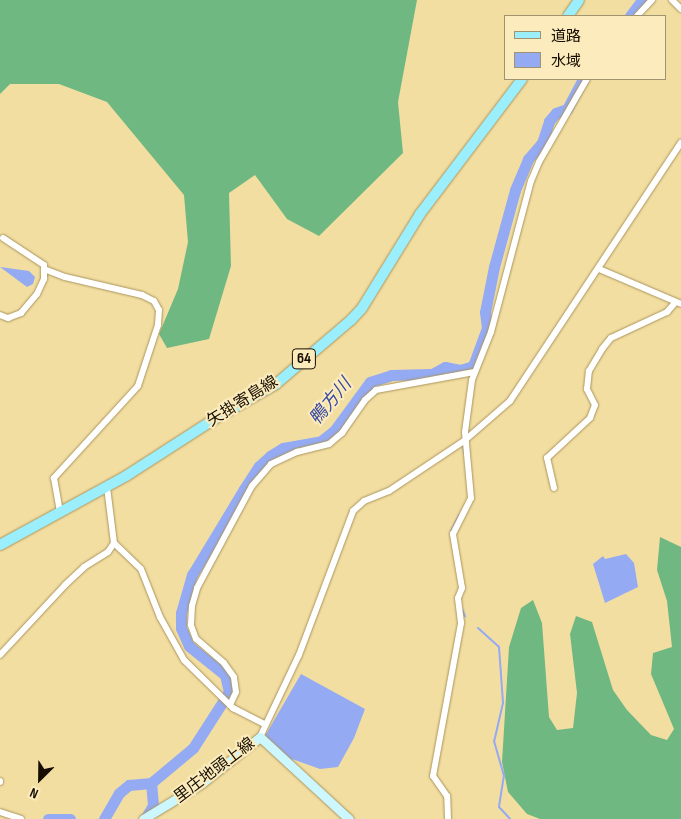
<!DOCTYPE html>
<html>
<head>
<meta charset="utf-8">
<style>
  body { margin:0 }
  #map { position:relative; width:681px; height:819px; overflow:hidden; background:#f3dea2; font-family:"Sofia Sans Condensed","Noto Sans JP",sans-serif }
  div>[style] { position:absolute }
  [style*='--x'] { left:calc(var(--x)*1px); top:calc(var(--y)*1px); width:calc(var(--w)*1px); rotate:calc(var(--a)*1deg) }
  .forest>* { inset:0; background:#70b881 }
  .water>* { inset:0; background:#94aaf3 }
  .stream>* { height:2px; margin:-1px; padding:0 1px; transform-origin:1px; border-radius:1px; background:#94aaf3 }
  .river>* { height:11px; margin:-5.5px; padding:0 5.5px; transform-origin:5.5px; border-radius:5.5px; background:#94aaf3 }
  .roads { filter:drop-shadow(0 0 1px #aa955c) drop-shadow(0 0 1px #aa955c) }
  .minor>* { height:6px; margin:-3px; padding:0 3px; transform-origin:3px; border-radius:3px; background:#fff }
  .secondary>* { height:9px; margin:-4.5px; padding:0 4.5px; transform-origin:4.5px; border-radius:4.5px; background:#cdf7fe }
  .primary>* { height:10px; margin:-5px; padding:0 5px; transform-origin:5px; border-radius:5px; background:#9beffd }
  span { translate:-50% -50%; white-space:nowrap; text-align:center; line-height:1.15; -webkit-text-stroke:4px #fcebbc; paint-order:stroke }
  .shield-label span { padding:1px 4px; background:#fcebbc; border:1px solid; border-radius:4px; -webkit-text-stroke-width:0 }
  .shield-label { font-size:15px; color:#160e00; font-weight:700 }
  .street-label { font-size:16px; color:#160e00 }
  .water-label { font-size:18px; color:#384a9f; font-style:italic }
  .legend { position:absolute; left:504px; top:15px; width:162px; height:65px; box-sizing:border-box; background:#fcebbc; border:1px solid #a09371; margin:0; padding:6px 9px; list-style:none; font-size:15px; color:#160e00 }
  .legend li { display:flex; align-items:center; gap:10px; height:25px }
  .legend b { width:25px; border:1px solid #a09371 }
  .north { position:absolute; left:15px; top:754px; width:50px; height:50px; -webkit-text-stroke:4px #fcebbc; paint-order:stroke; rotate:203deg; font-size:14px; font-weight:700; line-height:20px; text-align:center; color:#160e00 }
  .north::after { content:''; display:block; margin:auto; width:18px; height:22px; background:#160e00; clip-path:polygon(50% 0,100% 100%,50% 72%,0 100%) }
</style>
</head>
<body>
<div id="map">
  <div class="forest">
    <i style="clip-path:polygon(0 0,417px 0,398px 102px,403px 153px,319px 236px,287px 219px,255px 175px,229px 193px,231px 266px,209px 339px,167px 348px,159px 334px,178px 289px,188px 242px,184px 195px,107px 102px,59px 84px,10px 84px,0 94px)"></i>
    <i style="clip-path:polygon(660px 537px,681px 547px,681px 819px,540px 819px,527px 814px,508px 792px,502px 762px,509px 647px,521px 608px,533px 600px,542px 623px,549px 717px,557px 730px,573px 728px,577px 693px,570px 634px,576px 616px,592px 622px,613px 690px,627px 710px,651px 735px,667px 740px,674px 729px,651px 674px,653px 653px,672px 647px,667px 601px,657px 570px)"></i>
  </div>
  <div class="water">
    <i style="clip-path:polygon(0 267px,29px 271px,35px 277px,33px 284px,27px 287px)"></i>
    <i style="clip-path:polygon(626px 554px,634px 563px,638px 587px,605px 603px,593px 564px,603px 556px,605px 559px)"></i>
    <i style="clip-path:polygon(301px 674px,365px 709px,354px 738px,338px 767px,320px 769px,292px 759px,297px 768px,265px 736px)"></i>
  </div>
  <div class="stream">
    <i style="--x:463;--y:443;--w:10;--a:84"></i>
    <i style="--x:451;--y:531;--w:18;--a:-63"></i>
    <i style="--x:462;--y:609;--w:8;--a:67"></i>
    <i style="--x:478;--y:628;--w:28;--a:42"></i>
    <i style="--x:499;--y:647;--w:56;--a:85.9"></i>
    <i style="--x:503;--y:703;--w:39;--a:103"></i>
    <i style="--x:494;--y:741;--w:35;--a:74"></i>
    <i style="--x:504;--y:775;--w:32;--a:99"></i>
    <i style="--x:499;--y:807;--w:16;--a:47"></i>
  </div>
  <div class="river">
    <i style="--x:630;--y:16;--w:20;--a:-53"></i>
    <i style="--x:151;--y:783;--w:55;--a:-39.8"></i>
    <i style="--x:193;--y:748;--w:67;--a:-57.3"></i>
    <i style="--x:229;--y:692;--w:17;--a:-103"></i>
    <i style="--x:225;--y:675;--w:46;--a:-141.1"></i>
    <i style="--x:189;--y:646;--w:20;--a:-114"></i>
    <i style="--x:181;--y:628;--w:15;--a:-90"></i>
    <i style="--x:181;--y:613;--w:40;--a:-74"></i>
    <i style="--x:192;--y:575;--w:100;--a:-58.8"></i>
    <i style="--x:244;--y:489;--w:27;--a:-57"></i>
    <i style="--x:259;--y:466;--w:15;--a:-42"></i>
    <i style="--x:270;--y:456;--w:15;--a:-32"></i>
    <i style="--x:283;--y:448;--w:39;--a:-10"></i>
    <i style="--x:321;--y:441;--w:16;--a:-38"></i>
    <i style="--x:334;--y:431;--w:61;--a:-53.7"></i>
    <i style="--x:370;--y:382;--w:22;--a:-18"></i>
    <i style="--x:391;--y:375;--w:41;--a:-1.4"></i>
    <i style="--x:432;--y:374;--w:15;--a:-28"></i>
    <i style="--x:445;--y:367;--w:15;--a:11"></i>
    <i style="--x:460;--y:370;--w:14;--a:-17"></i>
    <i style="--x:473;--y:366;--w:40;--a:-69.8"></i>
    <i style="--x:487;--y:328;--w:16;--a:-97"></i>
    <i style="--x:485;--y:312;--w:46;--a:-78.7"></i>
    <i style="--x:494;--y:267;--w:80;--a:-74.7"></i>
    <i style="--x:515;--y:190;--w:34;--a:-67"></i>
    <i style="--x:528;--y:159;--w:21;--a:-49"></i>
    <i style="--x:542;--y:143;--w:23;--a:-72"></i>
    <i style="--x:549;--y:121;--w:11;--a:-49"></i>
    <i style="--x:556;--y:113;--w:12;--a:-20"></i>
    <i style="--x:567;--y:109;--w:34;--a:-62"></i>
    <i style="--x:48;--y:819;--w:22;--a:0"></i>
    <i style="--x:104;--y:819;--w:30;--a:-60"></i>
    <i style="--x:119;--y:793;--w:13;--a:-39"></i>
    <i style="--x:129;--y:785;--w:22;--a:-5"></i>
    <i style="--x:145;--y:819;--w:16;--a:-60"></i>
    <i style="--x:153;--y:805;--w:22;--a:-95"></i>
  </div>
  <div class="roads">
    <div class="minor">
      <i style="--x:672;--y:0;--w:13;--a:45"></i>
      <i style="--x:637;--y:16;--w:22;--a:-47"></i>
      <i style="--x:44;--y:269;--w:22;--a:21"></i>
      <i style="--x:65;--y:277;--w:79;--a:13.2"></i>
      <i style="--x:142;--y:295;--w:13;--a:27"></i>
      <i style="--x:154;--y:301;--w:10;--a:61"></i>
      <i style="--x:159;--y:310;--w:15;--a:94"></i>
      <i style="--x:158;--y:325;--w:64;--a:108.2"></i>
      <i style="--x:138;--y:386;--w:125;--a:132.4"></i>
      <i style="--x:54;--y:478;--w:35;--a:80"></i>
      <i style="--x:599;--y:269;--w:89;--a:23.1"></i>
      <i style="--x:0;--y:315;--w:9;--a:21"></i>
      <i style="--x:8;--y:318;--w:14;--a:-21"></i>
      <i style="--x:21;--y:313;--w:25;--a:-50"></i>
      <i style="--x:37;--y:294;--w:17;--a:-65"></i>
      <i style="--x:44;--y:279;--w:14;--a:-90"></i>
      <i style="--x:44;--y:265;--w:49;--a:-146.6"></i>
      <i style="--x:107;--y:487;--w:56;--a:82.9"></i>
      <i style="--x:114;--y:543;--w:37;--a:44"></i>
      <i style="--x:141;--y:569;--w:52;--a:68.4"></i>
      <i style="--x:160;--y:617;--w:49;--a:60.8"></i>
      <i style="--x:184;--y:660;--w:69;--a:44.4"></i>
      <i style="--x:233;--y:708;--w:36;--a:27"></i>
      <i style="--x:554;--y:488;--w:31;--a:-103"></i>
      <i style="--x:547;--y:458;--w:59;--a:-42.9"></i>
      <i style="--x:590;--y:418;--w:14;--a:-69"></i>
      <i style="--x:595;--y:405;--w:18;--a:-117"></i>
      <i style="--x:587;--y:389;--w:18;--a:-84"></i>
      <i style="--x:589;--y:371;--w:26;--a:-59"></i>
      <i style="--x:602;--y:349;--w:14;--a:-51"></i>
      <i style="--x:611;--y:338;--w:62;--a:-24.9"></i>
      <i style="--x:667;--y:312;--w:11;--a:-49"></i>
      <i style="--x:0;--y:655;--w:96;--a:-47.1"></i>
      <i style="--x:65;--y:585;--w:26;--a:-43"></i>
      <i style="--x:84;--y:567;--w:28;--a:-32"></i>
      <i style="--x:108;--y:552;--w:11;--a:-56"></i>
      <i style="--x:230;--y:705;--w:14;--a:-65"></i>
      <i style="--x:236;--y:692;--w:15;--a:-98"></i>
      <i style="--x:234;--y:677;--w:17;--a:-126"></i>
      <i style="--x:224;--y:663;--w:37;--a:-139"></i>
      <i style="--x:196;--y:639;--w:15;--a:-110"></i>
      <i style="--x:191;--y:625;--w:19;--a:-87"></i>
      <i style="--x:192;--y:606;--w:19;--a:-74"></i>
      <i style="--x:197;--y:588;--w:116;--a:-61.7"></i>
      <i style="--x:252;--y:486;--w:29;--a:-49"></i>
      <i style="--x:271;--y:464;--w:29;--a:-25"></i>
      <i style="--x:297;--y:452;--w:33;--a:-14"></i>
      <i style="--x:329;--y:444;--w:17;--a:-40"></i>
      <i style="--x:342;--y:433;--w:40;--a:-55.1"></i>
      <i style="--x:365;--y:400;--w:15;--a:-42"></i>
      <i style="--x:376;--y:390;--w:100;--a:-10.4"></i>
      <i style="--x:260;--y:737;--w:91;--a:-64.6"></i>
      <i style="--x:299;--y:655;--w:154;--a:-69.4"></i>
      <i style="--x:353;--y:511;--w:15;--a:-42"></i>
      <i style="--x:364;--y:501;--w:27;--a:-22"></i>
      <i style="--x:389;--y:491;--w:90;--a:-33.7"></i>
      <i style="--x:464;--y:441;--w:61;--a:-41"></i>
      <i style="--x:510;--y:401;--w:310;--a:-56.5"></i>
      <i style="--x:0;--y:781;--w:1;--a:90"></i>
      <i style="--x:0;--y:812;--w:22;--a:18"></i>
      <i style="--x:448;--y:819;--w:23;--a:-92"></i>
      <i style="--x:447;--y:796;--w:24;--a:-125"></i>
      <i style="--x:433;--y:776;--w:156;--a:-79.6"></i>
      <i style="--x:461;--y:623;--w:25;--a:-97"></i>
      <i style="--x:458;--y:598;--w:11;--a:-68"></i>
      <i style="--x:462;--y:588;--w:55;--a:-99.5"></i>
      <i style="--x:453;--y:534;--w:40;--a:-63.4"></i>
      <i style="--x:471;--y:498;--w:66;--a:-95.2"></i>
      <i style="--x:465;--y:432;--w:52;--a:-82.3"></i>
      <i style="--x:472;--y:380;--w:52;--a:-68.4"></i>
      <i style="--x:491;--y:332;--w:156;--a:-75.2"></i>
      <i style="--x:531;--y:181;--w:21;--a:-67"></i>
      <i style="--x:539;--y:162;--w:96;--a:-60"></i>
    </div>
    <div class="secondary">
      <i style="--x:143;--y:819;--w:69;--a:-31.4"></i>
      <i style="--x:202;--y:783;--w:74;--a:-38.4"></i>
      <i style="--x:260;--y:737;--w:121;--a:42.7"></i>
    </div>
    <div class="primary">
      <i style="--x:568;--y:16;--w:19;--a:-55"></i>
      <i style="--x:0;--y:545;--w:144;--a:-28.7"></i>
      <i style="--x:126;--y:476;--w:103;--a:-32.8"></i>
      <i style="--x:213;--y:420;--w:73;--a:-29.7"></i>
      <i style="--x:276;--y:384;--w:99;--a:-40.5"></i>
      <i style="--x:351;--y:320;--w:16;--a:-47"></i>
      <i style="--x:362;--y:308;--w:110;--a:-58.3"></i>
      <i style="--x:420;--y:214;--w:169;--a:-52.9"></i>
    </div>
  </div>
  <div class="shield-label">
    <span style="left:304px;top:359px">64</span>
  </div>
  <div class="street-label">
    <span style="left:243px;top:402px;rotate:-32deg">矢掛寄島線</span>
    <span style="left:215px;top:771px;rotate:-37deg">里庄地頭上線</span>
  </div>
  <div class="water-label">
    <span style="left:331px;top:402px;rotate:-50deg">鴨方川</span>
  </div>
  <ul class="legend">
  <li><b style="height:6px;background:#9beffd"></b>道路</li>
  <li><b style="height:14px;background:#94aaf3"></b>水域</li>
  </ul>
  <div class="north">N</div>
</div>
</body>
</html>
